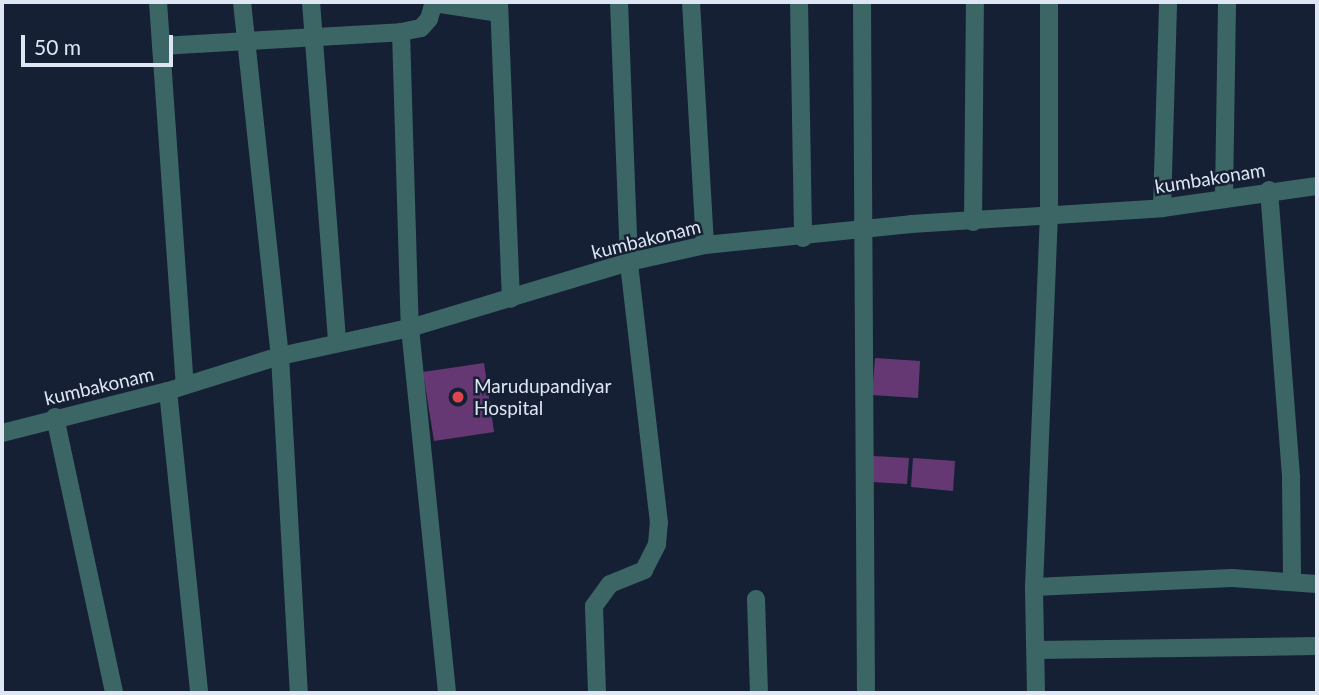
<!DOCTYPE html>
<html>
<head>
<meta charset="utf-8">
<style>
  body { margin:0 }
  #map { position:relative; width:1319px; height:695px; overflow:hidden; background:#162034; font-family:Lato,sans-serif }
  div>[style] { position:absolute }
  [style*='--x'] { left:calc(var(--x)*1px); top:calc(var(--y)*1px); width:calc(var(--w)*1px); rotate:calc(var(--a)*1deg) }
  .building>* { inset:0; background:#653874 }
  .minor>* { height:18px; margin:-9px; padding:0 9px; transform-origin:9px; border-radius:9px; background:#3b6665 }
  .dots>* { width:19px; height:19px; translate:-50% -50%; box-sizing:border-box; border:4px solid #162034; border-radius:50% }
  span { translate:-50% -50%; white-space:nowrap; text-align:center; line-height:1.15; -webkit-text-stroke:5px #162034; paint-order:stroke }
  .street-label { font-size:19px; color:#dee6f4 }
  .poi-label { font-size:19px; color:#dee6f4 }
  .left { translate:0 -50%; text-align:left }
  .frame { position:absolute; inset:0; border:4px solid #dee6f4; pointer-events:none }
  .scale { position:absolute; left:21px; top:35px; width:152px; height:32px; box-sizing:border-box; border:4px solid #dee6f4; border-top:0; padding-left:9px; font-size:21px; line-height:24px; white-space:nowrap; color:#dee6f4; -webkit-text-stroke:5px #162034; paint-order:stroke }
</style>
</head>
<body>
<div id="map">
  <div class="building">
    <i style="clip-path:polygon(875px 358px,920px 361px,918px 398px,872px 395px)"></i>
    <i style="clip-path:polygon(484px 363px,494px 432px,434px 441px,423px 372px)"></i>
    <i style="clip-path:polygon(873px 456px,909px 458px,907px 484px,871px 482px)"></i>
    <i style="clip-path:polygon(913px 458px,955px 461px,953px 491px,911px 487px)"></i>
  </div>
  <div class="minor">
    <i style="--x:158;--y:2;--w:384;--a:86"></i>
    <i style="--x:242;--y:2;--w:356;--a:83.9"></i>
    <i style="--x:280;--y:356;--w:338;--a:86.8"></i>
    <i style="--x:311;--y:2;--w:341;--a:85.6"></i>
    <i style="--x:499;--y:2;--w:297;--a:87.7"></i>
    <i style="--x:691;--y:2;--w:243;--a:86.7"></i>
    <i style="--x:799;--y:2;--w:236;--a:89"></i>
    <i style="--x:862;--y:2;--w:691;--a:89.67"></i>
    <i style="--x:434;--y:3;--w:66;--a:8.7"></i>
    <i style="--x:401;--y:32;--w:296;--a:88.3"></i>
    <i style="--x:410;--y:328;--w:367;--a:84.2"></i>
    <i style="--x:161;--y:46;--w:240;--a:-3.3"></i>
    <i style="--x:401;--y:32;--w:20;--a:-11"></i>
    <i style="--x:421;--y:28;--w:12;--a:-48"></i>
    <i style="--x:429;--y:19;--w:18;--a:-74"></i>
    <i style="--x:1269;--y:190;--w:289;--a:85.6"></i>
    <i style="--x:1291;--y:478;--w:104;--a:89.4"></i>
    <i style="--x:1224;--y:196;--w:194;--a:-89.1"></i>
    <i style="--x:1162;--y:208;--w:206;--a:-88.3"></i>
    <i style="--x:973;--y:222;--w:220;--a:-89.5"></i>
    <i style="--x:168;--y:391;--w:304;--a:84.1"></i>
    <i style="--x:55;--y:417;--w:282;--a:77.9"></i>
    <i style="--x:2;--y:433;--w:171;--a:-14.2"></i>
    <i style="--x:168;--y:391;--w:117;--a:-17.4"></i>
    <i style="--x:280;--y:356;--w:133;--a:-12.2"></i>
    <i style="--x:410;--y:328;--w:229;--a:-16.8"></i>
    <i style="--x:629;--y:262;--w:78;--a:-12.6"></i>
    <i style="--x:705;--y:245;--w:207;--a:-5.8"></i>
    <i style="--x:911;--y:224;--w:252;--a:-3.6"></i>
    <i style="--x:1162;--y:208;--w:157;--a:-8.1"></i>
    <i style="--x:1034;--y:587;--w:198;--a:-2.6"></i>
    <i style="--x:1232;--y:578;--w:85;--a:4"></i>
    <i style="--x:756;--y:599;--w:94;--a:88.2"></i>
    <i style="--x:1036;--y:650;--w:281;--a:-0.8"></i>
    <i style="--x:597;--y:693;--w:87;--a:-92"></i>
    <i style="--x:594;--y:606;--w:27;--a:-54"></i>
    <i style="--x:610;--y:584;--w:37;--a:-22"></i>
    <i style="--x:644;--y:570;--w:29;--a:-63"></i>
    <i style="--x:657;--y:544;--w:21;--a:-85"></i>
    <i style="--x:659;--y:523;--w:263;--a:-96.6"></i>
    <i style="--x:629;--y:262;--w:260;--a:-92.2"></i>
    <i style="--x:1036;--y:693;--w:106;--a:-91.1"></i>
    <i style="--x:1034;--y:587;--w:372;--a:-87.7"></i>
    <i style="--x:1049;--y:215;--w:213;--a:-90"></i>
  </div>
  <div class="dots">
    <i style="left:458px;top:397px;background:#e0444e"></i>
  </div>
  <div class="street-label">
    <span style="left:1210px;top:178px;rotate:-9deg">kumbakonam</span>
    <span style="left:646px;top:239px;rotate:-14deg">kumbakonam</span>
    <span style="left:99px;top:386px;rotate:-13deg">kumbakonam</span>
  </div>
  <div class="poi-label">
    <span class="left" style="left:474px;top:397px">Marudupandiyar<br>Hospital</span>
  </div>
  <div class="frame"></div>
  <div class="scale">50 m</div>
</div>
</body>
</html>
